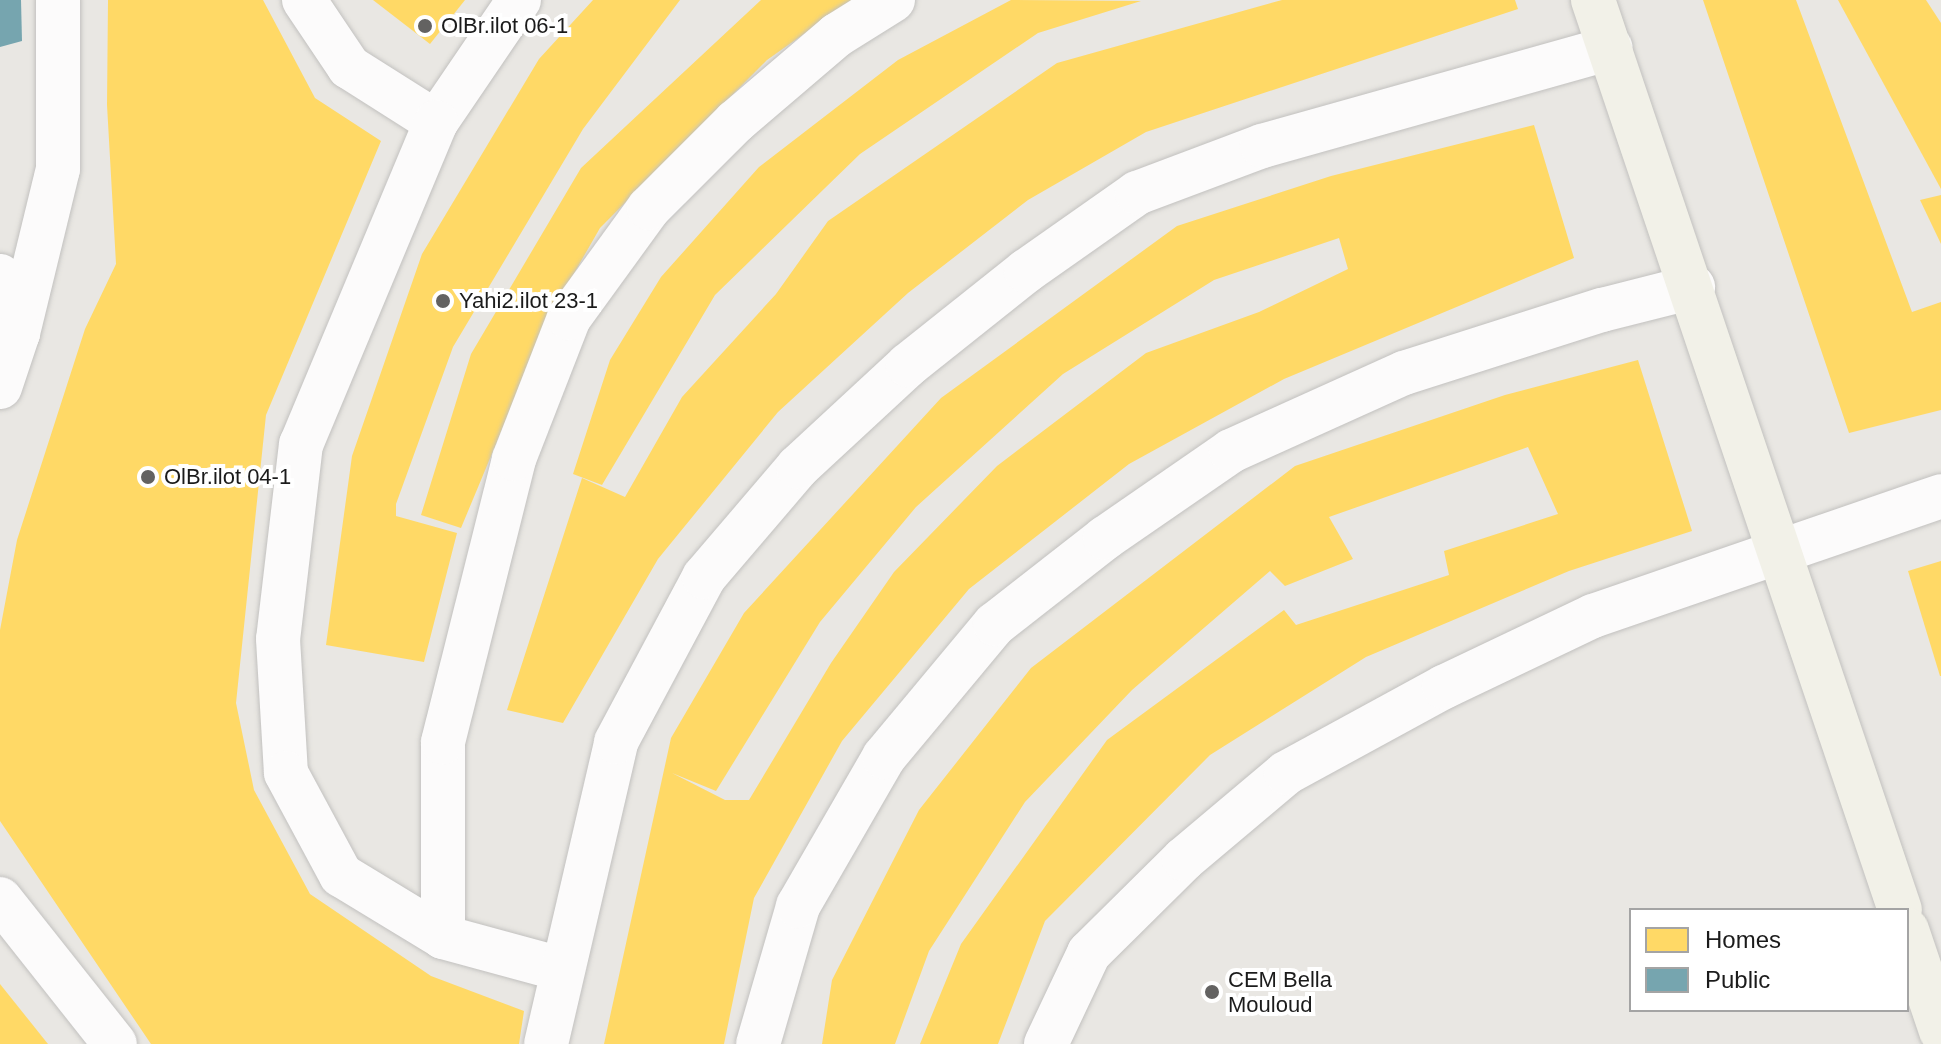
<!DOCTYPE html>
<html>
<head>
<meta charset="utf-8">
<style>
  body { margin:0 }
  #map { position:relative; width:1941px; height:1044px; overflow:hidden; background:#e9e7e3; font-family:Arial,sans-serif }
  div>[style] { position:absolute }
  [style*='--x'] { left:calc(var(--x)*1px); top:calc(var(--y)*1px); width:calc(var(--w)*1px); rotate:calc(var(--a)*1deg) }
  .homes>* { inset:0; background:#ffd966 }
  .public>* { inset:0; background:#76a5af }
  .roads { filter:drop-shadow(0 0 2px #c2c1bf) drop-shadow(0 0 2px #c2c1bf) }
  .minor>* { height:44px; margin:-22px; padding:0 22px; transform-origin:22px; border-radius:22px; background:#fcfbfb }
  .tertiary>* { height:44px; margin:-22px; padding:0 22px; transform-origin:22px; border-radius:22px; background:#fcfbfb }
  .secondary>* { height:44px; margin:-22px; padding:0 22px; transform-origin:22px; border-radius:22px; background:#f2f1e8 }
  .dots>* { width:22px; height:22px; translate:-50% -50%; box-sizing:border-box; border:4px solid #fff; border-radius:50% }
  span { translate:-50% -50%; white-space:nowrap; text-align:center; line-height:1.15; -webkit-text-stroke:8px #fff; paint-order:stroke }
  .poi-label { font-size:22px; color:#1b1b1b }
  .left { translate:0 -50%; text-align:left }
  .legend { position:absolute; left:1629px; top:908px; width:280px; height:104px; box-sizing:border-box; background:#fff; border:2px solid #a4a4a4; margin:0; padding:10px 14px; list-style:none; font-size:24px; color:#1b1b1b }
  .legend li { display:flex; align-items:center; gap:16px; height:40px }
  .legend b { width:40px; border:2px solid #a4a4a4 }
</style>
</head>
<body>
<div id="map">
  <div class="homes">
    <i style="clip-path:polygon(108px 0,263px 0,315px 98px,381px 141px,266px 415px,236px 703px,254px 790px,310px 894px,431px 976px,524px 1011px,519px 1044px,151px 1044px,0 821px,0 630px,17px 540px,85px 329px,116px 264px,107px 105px)"></i>
    <i style="clip-path:polygon(373px 0,465px 0,430px 44px)"></i>
    <i style="clip-path:polygon(593px 0,680px 0,583px 129px,453px 347px,396px 504px,396px 516px,457px 533px,424px 662px,326px 645px,352px 456px,422px 254px,539px 59px)"></i>
    <i style="clip-path:polygon(761px 0,852px 0,767px 60px,600px 228px,549px 317px,461px 528px,421px 515px,471px 354px,581px 168px)"></i>
    <i style="clip-path:polygon(1011px 0,1141px 1px,1038px 33px,860px 154px,715px 295px,602px 485px,573px 474px,610px 360px,661px 277px,759px 167px,898px 60px)"></i>
    <i style="clip-path:polygon(1282px 0,1515px 0,1518px 9px,1146px 132px,1028px 200px,908px 293px,778px 412px,658px 559px,563px 723px,507px 710px,582px 478px,625px 497px,682px 397px,776px 294px,828px 221px,1057px 63px)"></i>
    <i style="clip-path:polygon(1703px 0,1796px 0,1912px 312px,1941px 302px,1941px 410px,1849px 433px)"></i>
    <i style="clip-path:polygon(1838px 0,1926px 0,1941px 23px,1941px 189px)"></i>
    <i style="clip-path:polygon(evenodd,1534px 125px,1574px 258px,1284px 379px,1129px 464px,969px 589px,842px 741px,754px 898px,724px 1044px,604px 1044px,671px 738px,744px 613px,941px 398px,1177px 226px,1331px 176px,1534px 125px,1339px 238px,1348px 269px,1259px 312px,1146px 353px,997px 466px,894px 572px,831px 663px,749px 800px,725px 800px,672px 773px,716px 791px,820px 622px,916px 507px,1063px 374px,1214px 280px,1339px 238px)"></i>
    <i style="clip-path:polygon(1941px 195px,1941px 244px,1920px 200px)"></i>
    <i style="clip-path:polygon(1638px 360px,1692px 531px,1569px 571px,1366px 657px,1210px 755px,1045px 921px,998px 1044px,920px 1044px,961px 944px,1107px 740px,1284px 610px,1296px 625px,1449px 575px,1444px 551px,1558px 514px,1528px 447px,1329px 517px,1353px 559px,1285px 586px,1270px 571px,1132px 690px,1025px 802px,929px 951px,895px 1044px,822px 1044px,832px 980px,919px 810px,1031px 668px,1295px 466px,1505px 395px)"></i>
    <i style="clip-path:polygon(1941px 561px,1941px 676px,1940px 676px,1908px 571px)"></i>
    <i style="clip-path:polygon(0 984px,48px 1044px,0 1044px)"></i>
  </div>
  <div class="public">
    <i style="clip-path:polygon(0 0,21px 0,22px 41px,0 47px)"></i>
  </div>
  <div class="roads">
    <div class="minor">
      <i style="--x:304;--y:0;--w:81;--a:56.1"></i>
      <i style="--x:349;--y:67;--w:103;--a:32.3"></i>
      <i style="--x:519;--y:0;--w:148;--a:124.2"></i>
      <i style="--x:436;--y:122;--w:349;--a:112.7"></i>
      <i style="--x:301;--y:444;--w:196;--a:96.7"></i>
      <i style="--x:278;--y:639;--w:134;--a:86.6"></i>
      <i style="--x:286;--y:773;--w:116;--a:61.7"></i>
      <i style="--x:341;--y:875;--w:119;--a:31.3"></i>
      <i style="--x:443;--y:937;--w:122;--a:15.2"></i>
      <i style="--x:18;--y:333;--w:169;--a:-76.3"></i>
      <i style="--x:58;--y:169;--w:169;--a:-90"></i>
      <i style="--x:0;--y:899;--w:185;--a:51.6"></i>
      <i style="--x:443;--y:937;--w:195;--a:-90"></i>
      <i style="--x:443;--y:742;--w:292;--a:-75.9"></i>
      <i style="--x:514;--y:459;--w:151;--a:-68.7"></i>
      <i style="--x:569;--y:318;--w:136;--a:-54"></i>
      <i style="--x:649;--y:208;--w:122;--a:-45"></i>
      <i style="--x:735;--y:122;--w:134;--a:-40.5"></i>
      <i style="--x:837;--y:35;--w:66;--a:-32"></i>
      <i style="--x:546;--y:1044;--w:310;--a:-76.9"></i>
      <i style="--x:616;--y:742;--w:187;--a:-61.9"></i>
      <i style="--x:704;--y:577;--w:145;--a:-49.5"></i>
      <i style="--x:798;--y:467;--w:150;--a:-42.8"></i>
      <i style="--x:908;--y:365;--w:151;--a:-38.5"></i>
      <i style="--x:1026;--y:271;--w:136;--a:-35.1"></i>
      <i style="--x:1137;--y:193;--w:134;--a:-20.6"></i>
      <i style="--x:1262;--y:146;--w:362;--a:-15.7"></i>
      <i style="--x:758;--y:1044;--w:144;--a:-73.8"></i>
      <i style="--x:798;--y:906;--w:172;--a:-60"></i>
      <i style="--x:884;--y:757;--w:173;--a:-50.2"></i>
      <i style="--x:995;--y:624;--w:140;--a:-38"></i>
      <i style="--x:1105;--y:538;--w:153;--a:-34.6"></i>
      <i style="--x:1231;--y:451;--w:190;--a:-24.3"></i>
      <i style="--x:1404;--y:373;--w:208;--a:-17.7"></i>
      <i style="--x:1602;--y:310;--w:94;--a:-14.2"></i>
      <i style="--x:1046;--y:1044;--w:101;--a:-64.7"></i>
      <i style="--x:1089;--y:953;--w:134;--a:-44.7"></i>
      <i style="--x:1184;--y:859;--w:133;--a:-40.1"></i>
      <i style="--x:1286;--y:773;--w:180;--a:-28.6"></i>
      <i style="--x:1444;--y:687;--w:165;--a:-25.5"></i>
      <i style="--x:1593;--y:616;--w:368;--a:-19"></i>
    </div>
    <div class="tertiary">
      <i style="--x:0;--y:276;--w:60;--a:72.5"></i>
      <i style="--x:18;--y:333;--w:57;--a:108.4"></i>
    </div>
    <div class="secondary">
      <i style="--x:1593;--y:0;--w:960;--a:71.36"></i>
      <i style="--x:1907;--y:930;--w:107;--a:71.4"></i>
    </div>
  </div>
  <div class="dots">
    <i style="left:425px;top:26px;background:#636261"></i>
    <i style="left:443px;top:301px;background:#636261"></i>
    <i style="left:148px;top:477px;background:#636261"></i>
    <i style="left:1212px;top:992px;background:#636261"></i>
  </div>
  <div class="poi-label">
    <span class="left" style="left:441px;top:26px">OlBr.ilot 06-1</span>
    <span class="left" style="left:459px;top:301px">Yahi2.ilot 23-1</span>
    <span class="left" style="left:164px;top:477px">OlBr.ilot 04-1</span>
    <span class="left" style="left:1228px;top:992px">CEM Bella<br>Mouloud</span>
  </div>
  <ul class="legend">
  <li><b style="height:22px;background:#ffd966"></b>Homes</li>
  <li><b style="height:22px;background:#76a5af"></b>Public</li>
  </ul>
</div>
</body>
</html>
